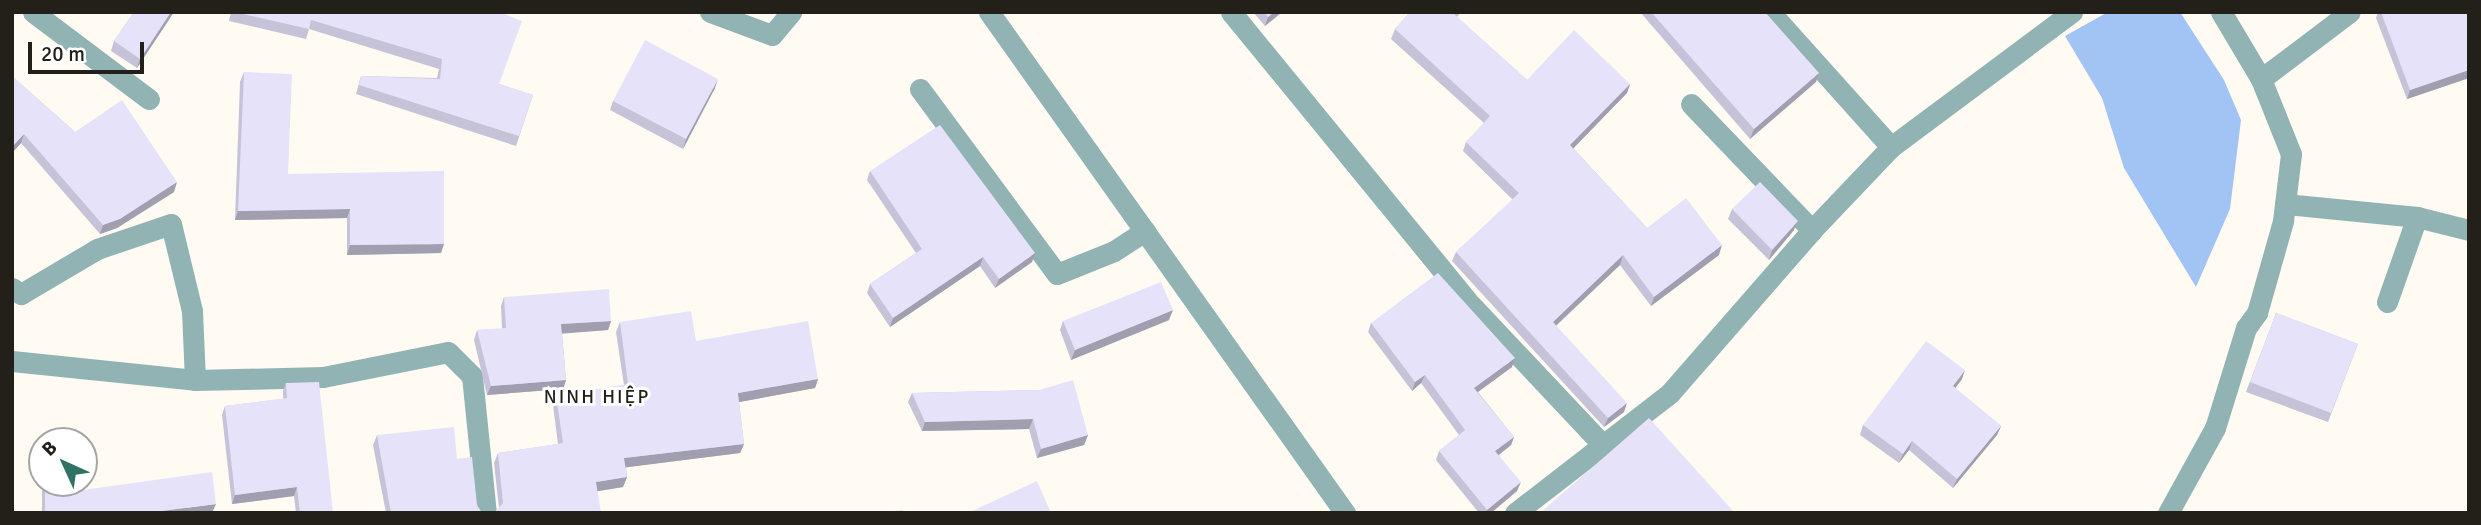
<!DOCTYPE html>
<html>
<head>
<meta charset="utf-8">
<style>
  body { margin:0 }
  #map { position:relative; width:2481px; height:525px; overflow:hidden; background:#fffbf3; font-family:Signika,sans-serif }
  div>[style] { position:absolute }
  [style*='--x'] { left:calc(var(--x)*1px); top:calc(var(--y)*1px); width:calc(var(--w)*1px); rotate:calc(var(--a)*1deg) }
  .water>* { inset:0; background:#a1c4f5 }
  .minor>* { height:21px; margin:-10.5px; padding:0 10.5px; transform-origin:10.5px; border-radius:10.5px; background:#92b3b3 }
  .wall>* { inset:0; background:#c6c2d7 }
  .shaded-wall>* { inset:0; background:#a19eaf }
  .building>* { inset:0; background:#e6e2fa }
  span { translate:-50% -50%; white-space:nowrap; text-align:center; line-height:1.15; -webkit-text-stroke:6px #fff; paint-order:stroke }
  .neighbourhood-label { font-size:19px; color:#231f19; letter-spacing:2px }
  .frame { position:absolute; inset:0; border:14px solid #231f19; pointer-events:none }
  .north { position:absolute; left:28px; top:427px; width:70px; height:70px; box-sizing:border-box; background:#fff; border:2px solid #a7a5a3; border-radius:50%; rotate:315deg; font-size:19px; font-weight:700; line-height:28px; text-align:center; color:#231f19 }
  .north::after { content:''; display:block; margin:auto; width:24px; height:32px; background:#307364; clip-path:polygon(50% 0,100% 100%,50% 72%,0 100%) }
  .scale { position:absolute; left:28px; top:42px; width:116px; height:32px; box-sizing:border-box; border:4px solid #231f19; border-top:0; padding-left:9px; font-size:21px; line-height:24px; white-space:nowrap; color:#231f19; -webkit-text-stroke:5px #fff; paint-order:stroke }
</style>
</head>
<body>
<div id="map">
  <div class="water">
    <i style="clip-path:polygon(2108px 12px,2180px 12px,2224px 80px,2241px 120px,2230px 209px,2196px 287px,2124px 168px,2102px 98px,2065px 36px)"></i>
  </div>
  <div class="minor">
    <i style="--x:33;--y:12;--w:145;--a:36.9"></i>
    <i style="--x:710;--y:12;--w:66;--a:20.4"></i>
    <i style="--x:772;--y:35;--w:30;--a:-50"></i>
    <i style="--x:989;--y:12;--w:615;--a:54.6"></i>
    <i style="--x:1231;--y:12;--w:380;--a:50.7"></i>
    <i style="--x:1472;--y:306;--w:192;--a:46.7"></i>
    <i style="--x:1770;--y:12;--w:181;--a:48.1"></i>
    <i style="--x:2261;--y:79;--w:111;--a:-37"></i>
    <i style="--x:920;--y:89;--w:230;--a:53.5"></i>
    <i style="--x:1057;--y:274;--w:61;--a:-22"></i>
    <i style="--x:1114;--y:251;--w:37;--a:-33"></i>
    <i style="--x:1691;--y:104;--w:175;--a:46.2"></i>
    <i style="--x:2285;--y:204;--w:133;--a:5.6"></i>
    <i style="--x:2417;--y:217;--w:54;--a:14"></i>
    <i style="--x:12;--y:288;--w:11;--a:34"></i>
    <i style="--x:21;--y:294;--w:88;--a:-30.6"></i>
    <i style="--x:97;--y:249;--w:78;--a:-18.7"></i>
    <i style="--x:171;--y:224;--w:89;--a:76.4"></i>
    <i style="--x:192;--y:311;--w:69;--a:87.5"></i>
    <i style="--x:195;--y:380;--w:128;--a:-1.3"></i>
    <i style="--x:323;--y:377;--w:127;--a:-11.3"></i>
    <i style="--x:448;--y:352;--w:34;--a:45"></i>
    <i style="--x:472;--y:376;--w:138;--a:84.2"></i>
    <i style="--x:2387;--y:302;--w:90;--a:-70.6"></i>
    <i style="--x:12;--y:361;--w:184;--a:5.9"></i>
    <i style="--x:1515;--y:513;--w:196;--a:-37.7"></i>
    <i style="--x:1670;--y:393;--w:216;--a:-48.9"></i>
    <i style="--x:1812;--y:230;--w:115;--a:-46.4"></i>
    <i style="--x:1891;--y:147;--w:226;--a:-36.7"></i>
    <i style="--x:2168;--y:513;--w:97;--a:-61.1"></i>
    <i style="--x:2215;--y:428;--w:105;--a:-72.8"></i>
    <i style="--x:2246;--y:328;--w:19;--a:-54"></i>
    <i style="--x:2257;--y:313;--w:96;--a:-74.2"></i>
    <i style="--x:2283;--y:221;--w:67;--a:-83.2"></i>
    <i style="--x:2291;--y:154;--w:81;--a:-111.8"></i>
    <i style="--x:2261;--y:79;--w:78;--a:-120.8"></i>
  </div>
  <div class="wall">
    <i style="clip-path:polygon(134px 12px,174px 12px,137px 68px,111px 51px,114px 41px)"></i>
    <i style="clip-path:polygon(231px 12px,499px 12px,499px 84px,533px 95px,516px 146px,356px 94px,361px 76px,437px 78px,439px 69px,309px 29px,306px 39px,229px 21px)"></i>
    <i style="clip-path:polygon(1253px 12px,1282px 12px,1265px 26px)"></i>
    <i style="clip-path:polygon(1410px 12px,1461px 12px,1457px 17px,1527px 80px,1630px 84px,1627px 93px,1573px 148px,1647px 228px,1719px 255px,1651px 306px,1620px 265px,1556px 326px,1624px 412px,1604px 427px,1452px 261px,1456px 252px,1513px 200px,1463px 151px,1466px 142px,1484px 123px,1391px 39px,1395px 29px)"></i>
    <i style="clip-path:polygon(1640px 12px,1765px 12px,1816px 82px,1750px 139px)"></i>
    <i style="clip-path:polygon(2378px 12px,2469px 12px,2469px 78px,2407px 99px,2376px 18px)"></i>
    <i style="clip-path:polygon(244px 72px,288px 174px,441px 253px,347px 255px,347px 218px,235px 220px,240px 82px)"></i>
    <i style="clip-path:polygon(12px 76px,75px 132px,174px 192px,117px 228px,100px 234px,21px 143px,12px 153px)"></i>
    <i style="clip-path:polygon(715px 88px,683px 149px,610px 110px,613px 101px)"></i>
    <i style="clip-path:polygon(870px 171px,1032px 262px,995px 288px,980px 266px,890px 327px,867px 293px,870px 284px,916px 253px,867px 180px)"></i>
    <i style="clip-path:polygon(1732px 209px,1794px 230px,1769px 260px,1728px 219px)"></i>
    <i style="clip-path:polygon(504px 297px,611px 321px,608px 330px,562px 333px,566px 380px,563px 389px,487px 395px,474px 340px,477px 330px,502px 329px,501px 306px)"></i>
    <i style="clip-path:polygon(2276px 313px,2358px 344px,2328px 422px,2246px 392px)"></i>
    <i style="clip-path:polygon(1169px 320px,1071px 360px,1060px 330px,1063px 321px)"></i>
    <i style="clip-path:polygon(620px 322px,696px 341px,818px 379px,815px 388px,739px 402px,744px 444px,740px 453px,626px 467px,627px 477px,623px 487px,499px 508px,494px 463px,498px 453px,558px 444px,553px 405px,556px 396px,624px 385px,616px 332px)"></i>
    <i style="clip-path:polygon(1371px 323px,1512px 367px,1478px 392px,1514px 437px,1511px 445px,1499px 455px,1517px 491px,1491px 513px,1479px 513px,1436px 460px,1439px 451px,1459px 435px,1421px 383px,1412px 391px,1368px 332px)"></i>
    <i style="clip-path:polygon(1962px 379px,1955px 388px,2001px 426px,1997px 435px,1953px 488px,1909px 450px,1899px 463px,1860px 435px,1863px 425px)"></i>
    <i style="clip-path:polygon(286px 383px,333px 513px,296px 513px,294px 496px,232px 504px,222px 415px,225px 406px,283px 399px,283px 391px)"></i>
    <i style="clip-path:polygon(1039px 390px,1088px 435px,1084px 445px,1037px 458px,1029px 429px,922px 431px,908px 402px,912px 393px)"></i>
    <i style="clip-path:polygon(377px 435px,457px 459px,477px 505px,482px 513px,386px 513px,373px 445px)"></i>
    <i style="clip-path:polygon(42px 448px,42px 483px,83px 483px,83px 490px,212px 513px,42px 513px)"></i>
  </div>
  <div class="shaded-wall">
    <i style="clip-path:polygon(171px 12px,174px 12px,137px 68px,140px 59px)"></i>
    <i style="clip-path:polygon(1274px 12px,1282px 12px,1265px 26px,1268px 17px)"></i>
    <i style="clip-path:polygon(2469px 70px,2469px 78px,2407px 99px,2410px 90px)"></i>
    <i style="clip-path:polygon(1819px 73px,1816px 82px,1750px 139px,1754px 129px)"></i>
    <i style="clip-path:polygon(718px 79px,715px 88px,683px 149px,686px 139px)"></i>
    <i style="clip-path:polygon(1630px 84px,1627px 93px,1567px 155px,1570px 145px)"></i>
    <i style="clip-path:polygon(24px 134px,21px 143px,12px 153px,12px 147px)"></i>
    <i style="clip-path:polygon(177px 182px,174px 192px,117px 228px,100px 234px,103px 225px)"></i>
    <i style="clip-path:polygon(350px 209px,347px 218px,235px 220px,238px 211px)"></i>
    <i style="clip-path:polygon(1798px 221px,1794px 230px,1769px 260px,1772px 250px)"></i>
    <i style="clip-path:polygon(444px 244px,441px 253px,347px 255px,350px 245px)"></i>
    <i style="clip-path:polygon(1722px 245px,1719px 255px,1651px 306px,1654px 297px)"></i>
    <i style="clip-path:polygon(1035px 253px,1032px 262px,995px 288px,999px 279px)"></i>
    <i style="clip-path:polygon(1623px 255px,1620px 265px,1549px 332px,1553px 322px)"></i>
    <i style="clip-path:polygon(983px 257px,980px 266px,890px 327px,893px 318px)"></i>
    <i style="clip-path:polygon(1173px 310px,1169px 320px,1071px 360px,1075px 350px)"></i>
    <i style="clip-path:polygon(611px 321px,608px 330px,558px 334px,561px 324px)"></i>
    <i style="clip-path:polygon(1515px 358px,1512px 367px,1471px 397px,1474px 388px)"></i>
    <i style="clip-path:polygon(1965px 370px,1962px 379px,1950px 395px,1953px 386px)"></i>
    <i style="clip-path:polygon(1425px 375px,1421px 383px,1412px 391px,1415px 382px)"></i>
    <i style="clip-path:polygon(818px 379px,815px 388px,734px 403px,738px 393px)"></i>
    <i style="clip-path:polygon(566px 380px,563px 389px,487px 395px,491px 386px)"></i>
    <i style="clip-path:polygon(1627px 403px,1624px 412px,1604px 427px,1608px 418px)"></i>
    <i style="clip-path:polygon(1033px 419px,1029px 429px,922px 431px,925px 422px)"></i>
    <i style="clip-path:polygon(2001px 426px,1997px 435px,1953px 488px,1957px 479px)"></i>
    <i style="clip-path:polygon(1088px 435px,1084px 445px,1037px 458px,1041px 449px)"></i>
    <i style="clip-path:polygon(1514px 437px,1511px 445px,1492px 460px,1495px 451px)"></i>
    <i style="clip-path:polygon(1912px 441px,1909px 450px,1899px 463px,1903px 454px)"></i>
    <i style="clip-path:polygon(744px 444px,740px 453px,621px 468px,624px 458px)"></i>
    <i style="clip-path:polygon(627px 477px,623px 487px,592px 492px,596px 482px)"></i>
    <i style="clip-path:polygon(1521px 482px,1517px 491px,1491px 513px,1486px 513px,1487px 510px)"></i>
    <i style="clip-path:polygon(297px 487px,294px 496px,232px 504px,235px 495px)"></i>
    <i style="clip-path:polygon(216px 504px,212px 513px,154px 513px,154px 512px)"></i>
  </div>
  <div class="building">
    <i style="clip-path:polygon(134px 12px,171px 12px,140px 59px,114px 41px)"></i>
    <i style="clip-path:polygon(234px 12px,499px 12px,522px 21px,499px 84px,533px 95px,519px 136px,359px 85px,361px 76px,440px 79px,442px 59px,311px 20px,309px 29px)"></i>
    <i style="clip-path:polygon(1264px 12px,1274px 12px,1268px 17px)"></i>
    <i style="clip-path:polygon(1410px 12px,1456px 12px,1454px 14px,1527px 80px,1574px 30px,1630px 84px,1570px 145px,1647px 228px,1686px 198px,1722px 245px,1654px 297px,1623px 255px,1553px 322px,1627px 403px,1608px 418px,1456px 252px,1519px 193px,1466px 142px,1490px 116px,1395px 29px)"></i>
    <i style="clip-path:polygon(1651px 12px,1765px 12px,1819px 73px,1754px 129px)"></i>
    <i style="clip-path:polygon(2381px 12px,2469px 12px,2469px 70px,2410px 90px)"></i>
    <i style="clip-path:polygon(645px 40px,718px 79px,686px 139px,613px 101px)"></i>
    <i style="clip-path:polygon(244px 72px,292px 74px,288px 174px,444px 171px,444px 244px,350px 245px,350px 209px,238px 211px)"></i>
    <i style="clip-path:polygon(12px 76px,75px 132px,122px 100px,177px 182px,120px 219px,103px 225px,24px 134px,12px 147px)"></i>
    <i style="clip-path:polygon(940px 125px,1035px 253px,999px 279px,983px 257px,893px 318px,870px 284px,922px 249px,870px 171px)"></i>
    <i style="clip-path:polygon(1760px 182px,1798px 221px,1772px 250px,1732px 209px)"></i>
    <i style="clip-path:polygon(1438px 273px,1515px 358px,1474px 388px,1514px 437px,1495px 451px,1521px 482px,1487px 510px,1439px 451px,1465px 430px,1425px 375px,1415px 382px,1371px 323px)"></i>
    <i style="clip-path:polygon(1161px 282px,1173px 310px,1075px 350px,1063px 321px)"></i>
    <i style="clip-path:polygon(609px 289px,611px 321px,561px 324px,566px 380px,491px 386px,477px 330px,506px 328px,504px 297px)"></i>
    <i style="clip-path:polygon(691px 311px,696px 341px,808px 321px,818px 379px,738px 393px,744px 444px,624px 458px,627px 477px,596px 482px,601px 513px,494px 513px,503px 503px,498px 453px,563px 443px,556px 396px,628px 384px,620px 322px)"></i>
    <i style="clip-path:polygon(2276px 313px,2358px 344px,2331px 413px,2250px 382px)"></i>
    <i style="clip-path:polygon(1926px 341px,1965px 370px,1953px 386px,2001px 426px,1957px 479px,1912px 441px,1903px 454px,1863px 425px)"></i>
    <i style="clip-path:polygon(1073px 380px,1088px 435px,1041px 449px,1033px 419px,925px 422px,912px 393px,1039px 390px)"></i>
    <i style="clip-path:polygon(319px 382px,333px 513px,300px 513px,297px 487px,235px 495px,225px 406px,287px 398px,286px 383px)"></i>
    <i style="clip-path:polygon(1649px 418px,1735px 513px,1540px 513px)"></i>
    <i style="clip-path:polygon(454px 427px,457px 459px,472px 457px,477px 505px,482px 513px,391px 513px,377px 435px)"></i>
    <i style="clip-path:polygon(45px 440px,83px 440px,83px 441px,45px 441px)"></i>
    <i style="clip-path:polygon(212px 472px,216px 504px,154px 512px,155px 513px,45px 513px,45px 483px,83px 483px,83px 490px)"></i>
    <i style="clip-path:polygon(1037px 481px,1051px 513px,968px 513px)"></i>
    <i style="clip-path:polygon(903px 510px,903px 513px,876px 513px)"></i>
  </div>
  <div class="neighbourhood-label">
    <span style="left:597px;top:398px">NINH HIỆP</span>
  </div>
  <div class="frame"></div>
  <div class="north">B</div>
  <div class="scale">20 m</div>
</div>
</body>
</html>
